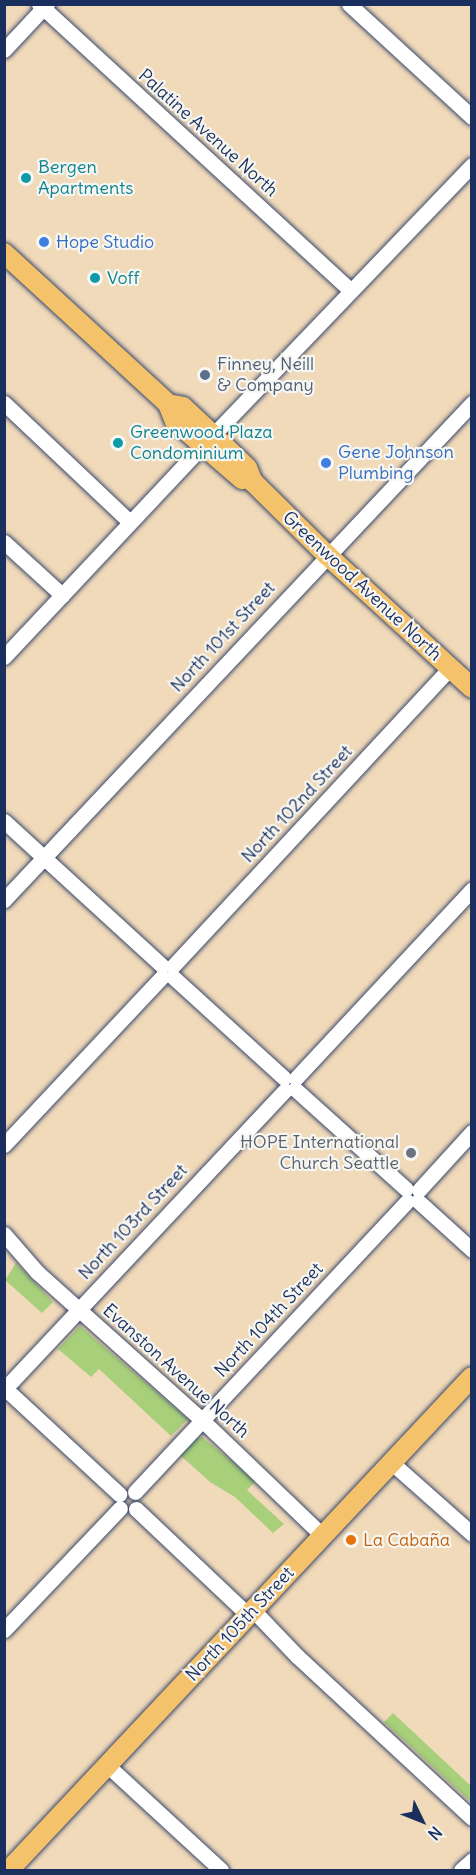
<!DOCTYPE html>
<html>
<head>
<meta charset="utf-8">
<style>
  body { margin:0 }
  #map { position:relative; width:476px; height:1875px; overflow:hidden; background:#f1daba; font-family:Delius,sans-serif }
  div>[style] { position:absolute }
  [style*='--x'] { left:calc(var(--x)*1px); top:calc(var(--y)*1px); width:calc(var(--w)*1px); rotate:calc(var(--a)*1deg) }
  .green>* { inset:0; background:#a8cf7a }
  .roads { filter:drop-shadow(0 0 2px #3b496c) drop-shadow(0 0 2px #3b496c) }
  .minor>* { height:15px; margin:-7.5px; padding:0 7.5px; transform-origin:7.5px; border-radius:7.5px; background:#fff }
  .major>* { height:20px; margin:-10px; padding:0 10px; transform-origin:10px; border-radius:10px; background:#f4c26a }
  .dots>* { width:16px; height:16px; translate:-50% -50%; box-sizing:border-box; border:3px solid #f6f6f2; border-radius:50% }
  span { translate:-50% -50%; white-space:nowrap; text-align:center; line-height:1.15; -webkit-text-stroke:4.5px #f6f6f2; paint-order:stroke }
  .street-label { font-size:18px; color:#1b2f5e }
  .culture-label { font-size:18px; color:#0d838f }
  .left { translate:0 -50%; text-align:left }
  .shop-label { font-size:18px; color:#366cbe }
  .service-label { font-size:18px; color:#4e5e75 }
  .worship-label { font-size:18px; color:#5b616d }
  .right { translate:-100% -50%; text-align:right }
  .food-label { font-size:18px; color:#c56008 }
  .frame { position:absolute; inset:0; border:6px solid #1b2f5e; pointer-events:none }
  .north { position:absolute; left:392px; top:1791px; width:60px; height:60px; -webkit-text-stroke:4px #f6f6f2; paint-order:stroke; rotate:133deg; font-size:16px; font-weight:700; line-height:24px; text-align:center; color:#1b2f5e }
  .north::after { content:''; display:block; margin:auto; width:21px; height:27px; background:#1b2f5e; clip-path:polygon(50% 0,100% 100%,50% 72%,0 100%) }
</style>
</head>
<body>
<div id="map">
  <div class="green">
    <i style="clip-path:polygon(16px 1263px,53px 1302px,42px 1313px,5px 1280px)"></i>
    <i style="clip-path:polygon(80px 1326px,188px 1419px,171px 1436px,99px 1369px,91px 1377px,58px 1349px)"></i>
    <i style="clip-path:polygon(202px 1437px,256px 1481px,247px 1490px,284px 1524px,273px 1533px,235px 1497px,210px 1482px,180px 1455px,194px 1439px)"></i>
    <i style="clip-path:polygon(393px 1713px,471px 1786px,471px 1802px,384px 1722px)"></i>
  </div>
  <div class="roads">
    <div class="minor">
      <i style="--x:39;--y:4;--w:423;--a:42.6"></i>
      <i style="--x:349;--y:4;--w:167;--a:42.6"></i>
      <i style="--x:4;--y:50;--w:63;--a:-46.9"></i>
      <i style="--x:4;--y:403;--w:173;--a:43.4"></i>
      <i style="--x:213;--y:435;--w:374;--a:-46.2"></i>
      <i style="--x:4;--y:542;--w:79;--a:42.4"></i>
      <i style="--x:4;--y:657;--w:291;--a:-46.8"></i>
      <i style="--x:4;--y:821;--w:214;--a:42.5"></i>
      <i style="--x:4;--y:900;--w:683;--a:-46.72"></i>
      <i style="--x:173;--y:966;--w:407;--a:-47.1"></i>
      <i style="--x:173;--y:977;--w:150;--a:42.3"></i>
      <i style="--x:296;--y:1078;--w:258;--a:-47"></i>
      <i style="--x:295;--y:1089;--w:149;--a:42"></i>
      <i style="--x:4;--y:1145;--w:231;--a:-46.8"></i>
      <i style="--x:419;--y:1190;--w:79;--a:-47.6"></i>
      <i style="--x:418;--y:1201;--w:73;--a:42.2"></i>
      <i style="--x:4;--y:1234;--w:50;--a:49"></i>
      <i style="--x:37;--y:1272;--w:222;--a:41.9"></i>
      <i style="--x:202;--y:1420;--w:168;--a:43.8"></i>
      <i style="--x:11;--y:1382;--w:400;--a:-46.8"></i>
      <i style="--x:10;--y:1393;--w:149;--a:42.8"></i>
      <i style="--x:391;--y:1462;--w:108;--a:41.6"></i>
      <i style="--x:135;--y:1492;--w:398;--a:-46.9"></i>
      <i style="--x:136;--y:1509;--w:154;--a:43.4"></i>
      <i style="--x:253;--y:1610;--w:64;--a:46.3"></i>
      <i style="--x:297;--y:1656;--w:238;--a:42.8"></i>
      <i style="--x:4;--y:1630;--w:168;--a:-46.4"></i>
      <i style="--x:107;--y:1765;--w:155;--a:42.6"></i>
      <i style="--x:461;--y:1870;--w:15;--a:-42"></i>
    </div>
    <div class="major">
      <i style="--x:4;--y:253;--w:223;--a:42.6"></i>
      <i style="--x:168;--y:404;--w:18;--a:68"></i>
      <i style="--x:175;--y:421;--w:89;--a:40.9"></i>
      <i style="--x:168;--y:404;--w:15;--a:11"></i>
      <i style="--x:183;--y:407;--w:41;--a:43"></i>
      <i style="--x:213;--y:435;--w:47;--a:44.1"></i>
      <i style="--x:247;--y:468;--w:15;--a:67"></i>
      <i style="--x:253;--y:482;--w:104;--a:44.6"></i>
      <i style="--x:327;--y:555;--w:197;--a:42.5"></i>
      <i style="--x:9;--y:1870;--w:676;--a:-46.8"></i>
    </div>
  </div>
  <div class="dots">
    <i style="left:26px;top:178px;background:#0f9aa8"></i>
    <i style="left:44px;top:242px;background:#3f7fe0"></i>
    <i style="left:95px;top:278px;background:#0f9aa8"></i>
    <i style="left:205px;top:375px;background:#5c6f8a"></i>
    <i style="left:118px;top:443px;background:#0f9aa8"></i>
    <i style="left:326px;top:463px;background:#3f7fe0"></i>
    <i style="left:411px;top:1153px;background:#6b7280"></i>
    <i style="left:351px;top:1540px;background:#e8710a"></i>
  </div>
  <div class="street-label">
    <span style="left:208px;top:133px;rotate:42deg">Palatine Avenue North</span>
    <span style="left:362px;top:586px;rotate:43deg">Greenwood Avenue North</span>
    <span style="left:223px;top:637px;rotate:-47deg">North 101st Street</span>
    <span style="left:297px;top:804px;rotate:-47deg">North 102nd Street</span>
    <span style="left:133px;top:1222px;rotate:-47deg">North 103rd Street</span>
    <span style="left:269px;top:1320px;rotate:-47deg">North 104th Street</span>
    <span style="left:176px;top:1371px;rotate:42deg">Evanston Avenue North</span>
    <span style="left:240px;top:1624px;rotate:-47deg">North 105th Street</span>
  </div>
  <div class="culture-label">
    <span class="left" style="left:38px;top:178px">Bergen<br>Apartments</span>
    <span class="left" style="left:107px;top:278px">Voff</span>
    <span class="left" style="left:130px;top:443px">Greenwood Plaza<br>Condominium</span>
  </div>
  <div class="shop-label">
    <span class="left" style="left:56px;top:242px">Hope Studio</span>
    <span class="left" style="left:338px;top:463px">Gene Johnson<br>Plumbing</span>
  </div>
  <div class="service-label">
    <span class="left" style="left:217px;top:375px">Finney, Neill<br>&amp; Company</span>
  </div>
  <div class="worship-label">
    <span class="right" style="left:399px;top:1153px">HOPE International<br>Church Seattle</span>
  </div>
  <div class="food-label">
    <span class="left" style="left:363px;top:1540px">La Cabaña</span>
  </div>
  <div class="frame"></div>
  <div class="north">N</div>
</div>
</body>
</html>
